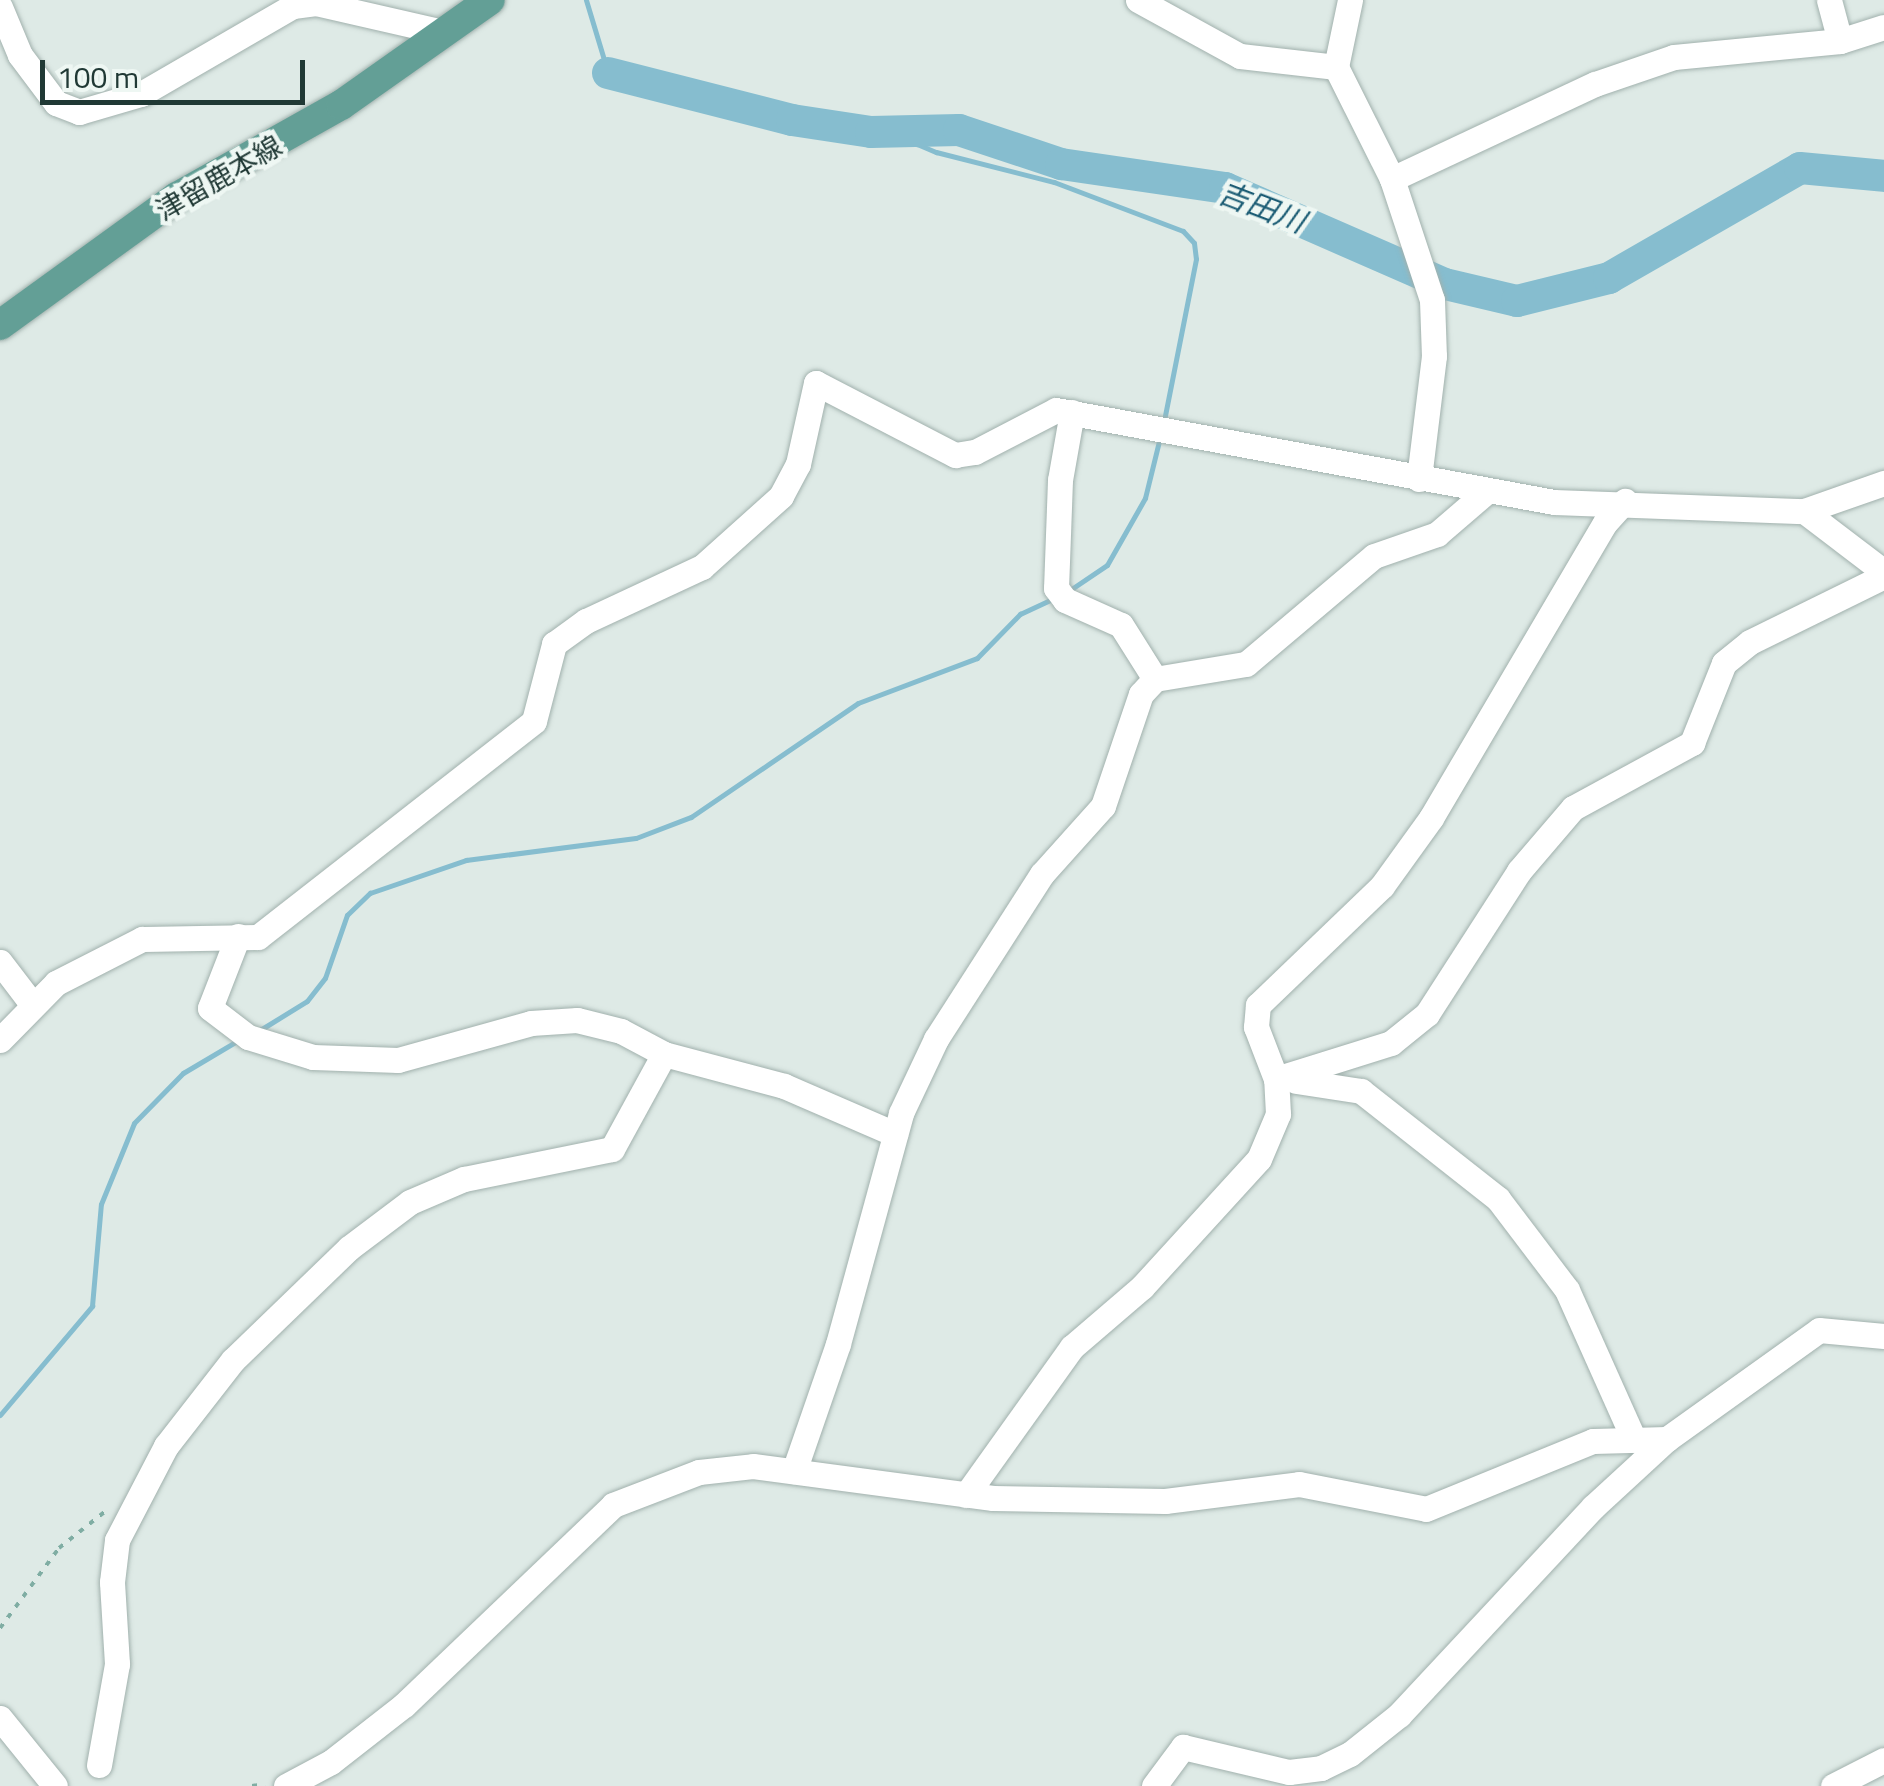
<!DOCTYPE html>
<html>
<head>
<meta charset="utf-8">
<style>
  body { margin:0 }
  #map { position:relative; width:1884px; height:1786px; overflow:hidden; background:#deeae6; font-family:"Titillium Web","Noto Sans JP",sans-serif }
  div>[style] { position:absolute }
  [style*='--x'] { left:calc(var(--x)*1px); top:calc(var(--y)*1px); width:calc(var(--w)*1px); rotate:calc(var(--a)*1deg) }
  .stream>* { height:5px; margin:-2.5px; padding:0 2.5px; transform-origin:2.5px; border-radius:2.5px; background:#86bdcf }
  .river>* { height:32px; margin:-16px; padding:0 16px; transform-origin:16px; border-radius:16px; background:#86bdcf }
  .path>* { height:4px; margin-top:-2px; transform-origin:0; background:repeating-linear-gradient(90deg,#7fada3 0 5px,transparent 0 13px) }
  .roads { filter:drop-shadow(0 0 2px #a1b1ad) drop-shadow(0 0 2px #a1b1ad) }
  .minor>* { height:25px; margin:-12.5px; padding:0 12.5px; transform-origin:12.5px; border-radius:12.5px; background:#fff }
  .major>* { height:30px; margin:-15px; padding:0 15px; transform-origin:15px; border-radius:15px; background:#639f96 }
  span { translate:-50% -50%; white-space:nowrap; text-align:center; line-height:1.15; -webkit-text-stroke:9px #eef7f3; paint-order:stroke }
  .street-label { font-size:28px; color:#203935 }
  .water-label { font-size:30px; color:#1b5c74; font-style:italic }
  .scale { position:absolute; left:40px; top:60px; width:265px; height:45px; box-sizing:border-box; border:5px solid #203935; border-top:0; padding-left:12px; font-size:30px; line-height:35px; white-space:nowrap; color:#203935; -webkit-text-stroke:8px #eef7f3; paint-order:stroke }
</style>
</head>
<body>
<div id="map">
  <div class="stream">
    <i style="--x:586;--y:0;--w:76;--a:73.2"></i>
    <i style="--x:913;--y:133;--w:12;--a:70"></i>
    <i style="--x:917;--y:144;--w:21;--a:23"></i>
    <i style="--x:936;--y:152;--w:122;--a:14.3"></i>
    <i style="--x:1054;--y:182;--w:138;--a:20.8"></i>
    <i style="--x:1183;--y:231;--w:16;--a:47"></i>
    <i style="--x:1194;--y:243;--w:16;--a:83"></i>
    <i style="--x:1196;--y:259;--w:165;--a:101.2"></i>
    <i style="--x:1067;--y:592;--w:48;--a:-34"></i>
    <i style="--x:1107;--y:565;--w:77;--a:-60.4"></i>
    <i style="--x:1145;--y:498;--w:63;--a:-76.2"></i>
    <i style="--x:260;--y:1030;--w:55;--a:-31.7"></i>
    <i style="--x:307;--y:1001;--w:29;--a:-52"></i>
    <i style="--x:325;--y:978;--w:67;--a:-70.8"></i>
    <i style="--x:347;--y:915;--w:32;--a:-44"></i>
    <i style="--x:370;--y:893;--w:102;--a:-19"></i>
    <i style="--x:466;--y:860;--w:171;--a:-7.4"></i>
    <i style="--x:636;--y:838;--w:59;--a:-20.9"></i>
    <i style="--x:691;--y:817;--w:202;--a:-34.3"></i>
    <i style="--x:858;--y:703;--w:127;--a:-20.7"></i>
    <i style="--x:977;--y:658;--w:62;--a:-45.7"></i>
    <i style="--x:1020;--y:614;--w:35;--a:-25"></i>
    <i style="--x:0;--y:1415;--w:143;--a:-49.8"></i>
    <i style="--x:92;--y:1306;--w:102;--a:-85"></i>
    <i style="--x:101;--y:1204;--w:87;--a:-67.8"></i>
    <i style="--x:134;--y:1123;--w:70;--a:-45.6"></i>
    <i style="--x:183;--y:1073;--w:63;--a:-30.7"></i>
  </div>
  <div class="river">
    <i style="--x:608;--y:73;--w:190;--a:14.3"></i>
    <i style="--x:792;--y:120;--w:80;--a:8.6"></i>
    <i style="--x:871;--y:132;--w:88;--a:-1.3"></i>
    <i style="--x:959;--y:130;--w:108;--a:18.4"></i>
    <i style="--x:1061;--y:164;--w:166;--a:8.3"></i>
    <i style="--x:1225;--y:188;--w:240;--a:23.6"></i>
    <i style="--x:1445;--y:284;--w:74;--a:13.3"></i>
    <i style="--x:1517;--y:301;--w:95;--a:-14"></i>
    <i style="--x:1609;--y:278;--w:220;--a:-29.9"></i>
    <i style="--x:1800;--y:168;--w:84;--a:5.4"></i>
  </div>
  <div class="path">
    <i style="--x:0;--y:1628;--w:99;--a:-53.6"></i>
    <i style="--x:59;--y:1548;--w:61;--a:-38.4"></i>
    <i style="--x:252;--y:1786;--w:13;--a:-9"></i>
  </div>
  <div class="roads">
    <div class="minor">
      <i style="--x:1138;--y:0;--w:116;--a:28.8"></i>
      <i style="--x:1240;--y:56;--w:97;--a:6.5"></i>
      <i style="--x:1350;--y:0;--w:68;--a:101.8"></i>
      <i style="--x:1336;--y:67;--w:125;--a:63.4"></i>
      <i style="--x:1392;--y:179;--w:127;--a:71.7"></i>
      <i style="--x:1432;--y:300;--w:56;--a:88"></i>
      <i style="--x:1434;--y:356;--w:124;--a:97"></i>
      <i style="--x:1829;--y:0;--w:42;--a:75"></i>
      <i style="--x:0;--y:7;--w:52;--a:67.4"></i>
      <i style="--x:20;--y:55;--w:60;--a:53.1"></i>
      <i style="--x:56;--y:103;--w:25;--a:21"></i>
      <i style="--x:79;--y:112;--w:65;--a:-16.2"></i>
      <i style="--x:141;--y:94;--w:176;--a:-30.1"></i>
      <i style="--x:293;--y:6;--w:23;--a:-7"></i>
      <i style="--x:316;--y:3;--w:130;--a:12.9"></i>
      <i style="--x:1392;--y:179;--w:224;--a:-25.1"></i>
      <i style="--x:1595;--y:84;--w:83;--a:-18.9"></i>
      <i style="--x:1674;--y:57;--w:167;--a:-5.5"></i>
      <i style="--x:1840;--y:41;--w:46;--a:-17.7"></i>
      <i style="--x:1072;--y:412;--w:69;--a:100"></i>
      <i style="--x:1060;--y:480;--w:108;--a:92.1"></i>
      <i style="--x:1056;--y:588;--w:15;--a:53"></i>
      <i style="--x:1065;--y:600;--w:61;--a:24.1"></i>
      <i style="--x:1121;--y:625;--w:64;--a:57.8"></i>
      <i style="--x:1804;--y:511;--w:101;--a:37.3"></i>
      <i style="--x:238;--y:936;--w:77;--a:111.3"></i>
      <i style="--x:210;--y:1008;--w:48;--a:37.3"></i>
      <i style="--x:248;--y:1037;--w:68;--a:17.1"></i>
      <i style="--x:313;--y:1057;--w:85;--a:2"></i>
      <i style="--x:398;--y:1060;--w:138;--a:-15.5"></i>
      <i style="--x:531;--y:1023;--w:46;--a:-3.7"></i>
      <i style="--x:577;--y:1020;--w:45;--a:14"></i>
      <i style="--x:621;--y:1031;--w:49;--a:28.1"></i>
      <i style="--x:664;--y:1054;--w:124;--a:14.9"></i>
      <i style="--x:784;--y:1086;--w:121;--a:23.4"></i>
      <i style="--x:0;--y:962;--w:53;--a:52.7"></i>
      <i style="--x:0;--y:1040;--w:80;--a:-45.5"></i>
      <i style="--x:56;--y:983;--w:97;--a:-27.1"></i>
      <i style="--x:142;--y:939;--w:116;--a:-1"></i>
      <i style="--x:258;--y:937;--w:350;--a:-38"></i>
      <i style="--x:534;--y:721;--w:80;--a:-75.4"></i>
      <i style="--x:554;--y:644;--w:39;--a:-36"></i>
      <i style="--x:586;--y:621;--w:128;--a:-25"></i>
      <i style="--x:702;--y:567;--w:106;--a:-41.9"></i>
      <i style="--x:781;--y:496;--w:36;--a:-62"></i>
      <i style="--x:798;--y:464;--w:83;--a:-77.5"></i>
      <i style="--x:816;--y:383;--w:157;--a:27.4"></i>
      <i style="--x:955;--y:455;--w:20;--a:-9"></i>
      <i style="--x:975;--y:452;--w:91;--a:-27.4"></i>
      <i style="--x:1056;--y:410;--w:506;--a:10.47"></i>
      <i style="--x:1554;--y:502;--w:250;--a:2.1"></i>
      <i style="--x:1804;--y:511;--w:85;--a:-19.3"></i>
      <i style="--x:1276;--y:1079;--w:121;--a:-17.4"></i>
      <i style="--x:1391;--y:1043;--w:46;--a:-38.9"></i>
      <i style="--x:1427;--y:1014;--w:170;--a:-57.2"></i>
      <i style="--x:1519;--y:871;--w:83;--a:-49.4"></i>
      <i style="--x:1573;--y:808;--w:136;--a:-28.6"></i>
      <i style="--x:1692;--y:743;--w:86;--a:-68.2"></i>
      <i style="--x:1724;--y:663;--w:33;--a:-39"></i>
      <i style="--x:1750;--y:642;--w:149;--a:-26.2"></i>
      <i style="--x:1296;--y:1081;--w:66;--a:8.7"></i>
      <i style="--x:1361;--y:1091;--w:174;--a:38.2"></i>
      <i style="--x:1498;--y:1199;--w:114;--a:52.8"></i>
      <i style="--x:1567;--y:1290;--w:164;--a:65.9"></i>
      <i style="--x:794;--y:1471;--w:134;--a:-70.9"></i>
      <i style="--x:838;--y:1344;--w:239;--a:-74.7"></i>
      <i style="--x:901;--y:1113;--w:82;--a:-64.7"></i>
      <i style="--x:936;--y:1039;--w:196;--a:-57.3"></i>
      <i style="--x:1042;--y:874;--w:91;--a:-48.1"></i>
      <i style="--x:1103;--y:806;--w:118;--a:-71.3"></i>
      <i style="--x:1141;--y:694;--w:21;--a:-47"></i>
      <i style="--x:1155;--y:679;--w:92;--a:-9.4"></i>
      <i style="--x:1246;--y:664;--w:167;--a:-40.2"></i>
      <i style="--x:1374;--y:556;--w:67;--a:-19.2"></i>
      <i style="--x:1437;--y:534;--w:65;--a:-40.6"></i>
      <i style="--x:966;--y:1495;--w:182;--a:-54.4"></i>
      <i style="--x:1072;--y:1347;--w:92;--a:-40.6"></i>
      <i style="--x:1142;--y:1287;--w:173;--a:-47.6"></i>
      <i style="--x:1259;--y:1159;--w:49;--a:-67.1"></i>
      <i style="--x:1278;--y:1114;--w:35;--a:-93"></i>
      <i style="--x:1276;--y:1079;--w:56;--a:-111"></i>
      <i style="--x:1256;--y:1027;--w:22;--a:-85"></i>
      <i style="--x:1258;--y:1005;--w:172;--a:-43.8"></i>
      <i style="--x:1382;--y:886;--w:84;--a:-54.2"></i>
      <i style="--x:1431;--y:818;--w:342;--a:-59.5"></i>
      <i style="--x:1605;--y:523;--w:30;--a:-48"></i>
      <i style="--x:0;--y:1718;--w:87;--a:51"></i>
      <i style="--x:99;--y:1765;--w:103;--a:-79.9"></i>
      <i style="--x:117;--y:1664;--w:82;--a:-93.5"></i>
      <i style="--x:112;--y:1582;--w:42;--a:-83.2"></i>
      <i style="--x:117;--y:1540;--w:106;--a:-62.5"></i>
      <i style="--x:166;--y:1446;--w:109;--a:-52.1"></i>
      <i style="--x:233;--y:1360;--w:161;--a:-44"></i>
      <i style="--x:349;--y:1248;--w:76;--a:-37"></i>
      <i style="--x:410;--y:1202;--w:59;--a:-23.1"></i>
      <i style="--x:464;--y:1179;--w:151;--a:-11.5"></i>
      <i style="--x:612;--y:1149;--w:108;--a:-61.3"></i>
      <i style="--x:286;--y:1786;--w:51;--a:-28.1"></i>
      <i style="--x:331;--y:1762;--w:93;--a:-38"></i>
      <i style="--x:404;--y:1705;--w:289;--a:-43.7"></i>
      <i style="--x:613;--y:1505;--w:92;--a:-21"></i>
      <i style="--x:699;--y:1472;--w:54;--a:-6.3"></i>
      <i style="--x:753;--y:1466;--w:242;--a:7.6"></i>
      <i style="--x:993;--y:1498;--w:172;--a:1"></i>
      <i style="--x:1165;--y:1501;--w:135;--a:-7.2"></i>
      <i style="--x:1299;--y:1484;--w:129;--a:11.1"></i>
      <i style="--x:1426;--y:1509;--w:180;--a:-22.2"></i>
      <i style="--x:1593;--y:1441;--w:74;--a:-1.5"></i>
      <i style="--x:1154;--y:1786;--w:49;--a:-53.4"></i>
      <i style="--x:1183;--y:1747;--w:109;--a:13.3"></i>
      <i style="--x:1289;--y:1772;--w:32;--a:-7"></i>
      <i style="--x:1321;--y:1768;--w:32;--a:-26"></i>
      <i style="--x:1350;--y:1754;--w:63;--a:-38.5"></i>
      <i style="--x:1399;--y:1715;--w:284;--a:-47"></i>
      <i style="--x:1593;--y:1507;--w:100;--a:-42.6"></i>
      <i style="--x:1667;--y:1439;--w:187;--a:-35.6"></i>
      <i style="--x:1819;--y:1330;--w:65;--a:5.3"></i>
      <i style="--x:1833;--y:1786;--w:57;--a:-27"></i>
    </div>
    <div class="major">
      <i style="--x:0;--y:325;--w:218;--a:-35.9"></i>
      <i style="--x:177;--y:197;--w:188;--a:-29.3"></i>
      <i style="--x:341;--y:105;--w:182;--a:-35.2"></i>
    </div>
  </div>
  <div class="street-label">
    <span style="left:219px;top:178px;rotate:-30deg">津留鹿本線</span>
  </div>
  <div class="water-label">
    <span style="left:1262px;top:207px;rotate:21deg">吉田川</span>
  </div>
  <div class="scale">100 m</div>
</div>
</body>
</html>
